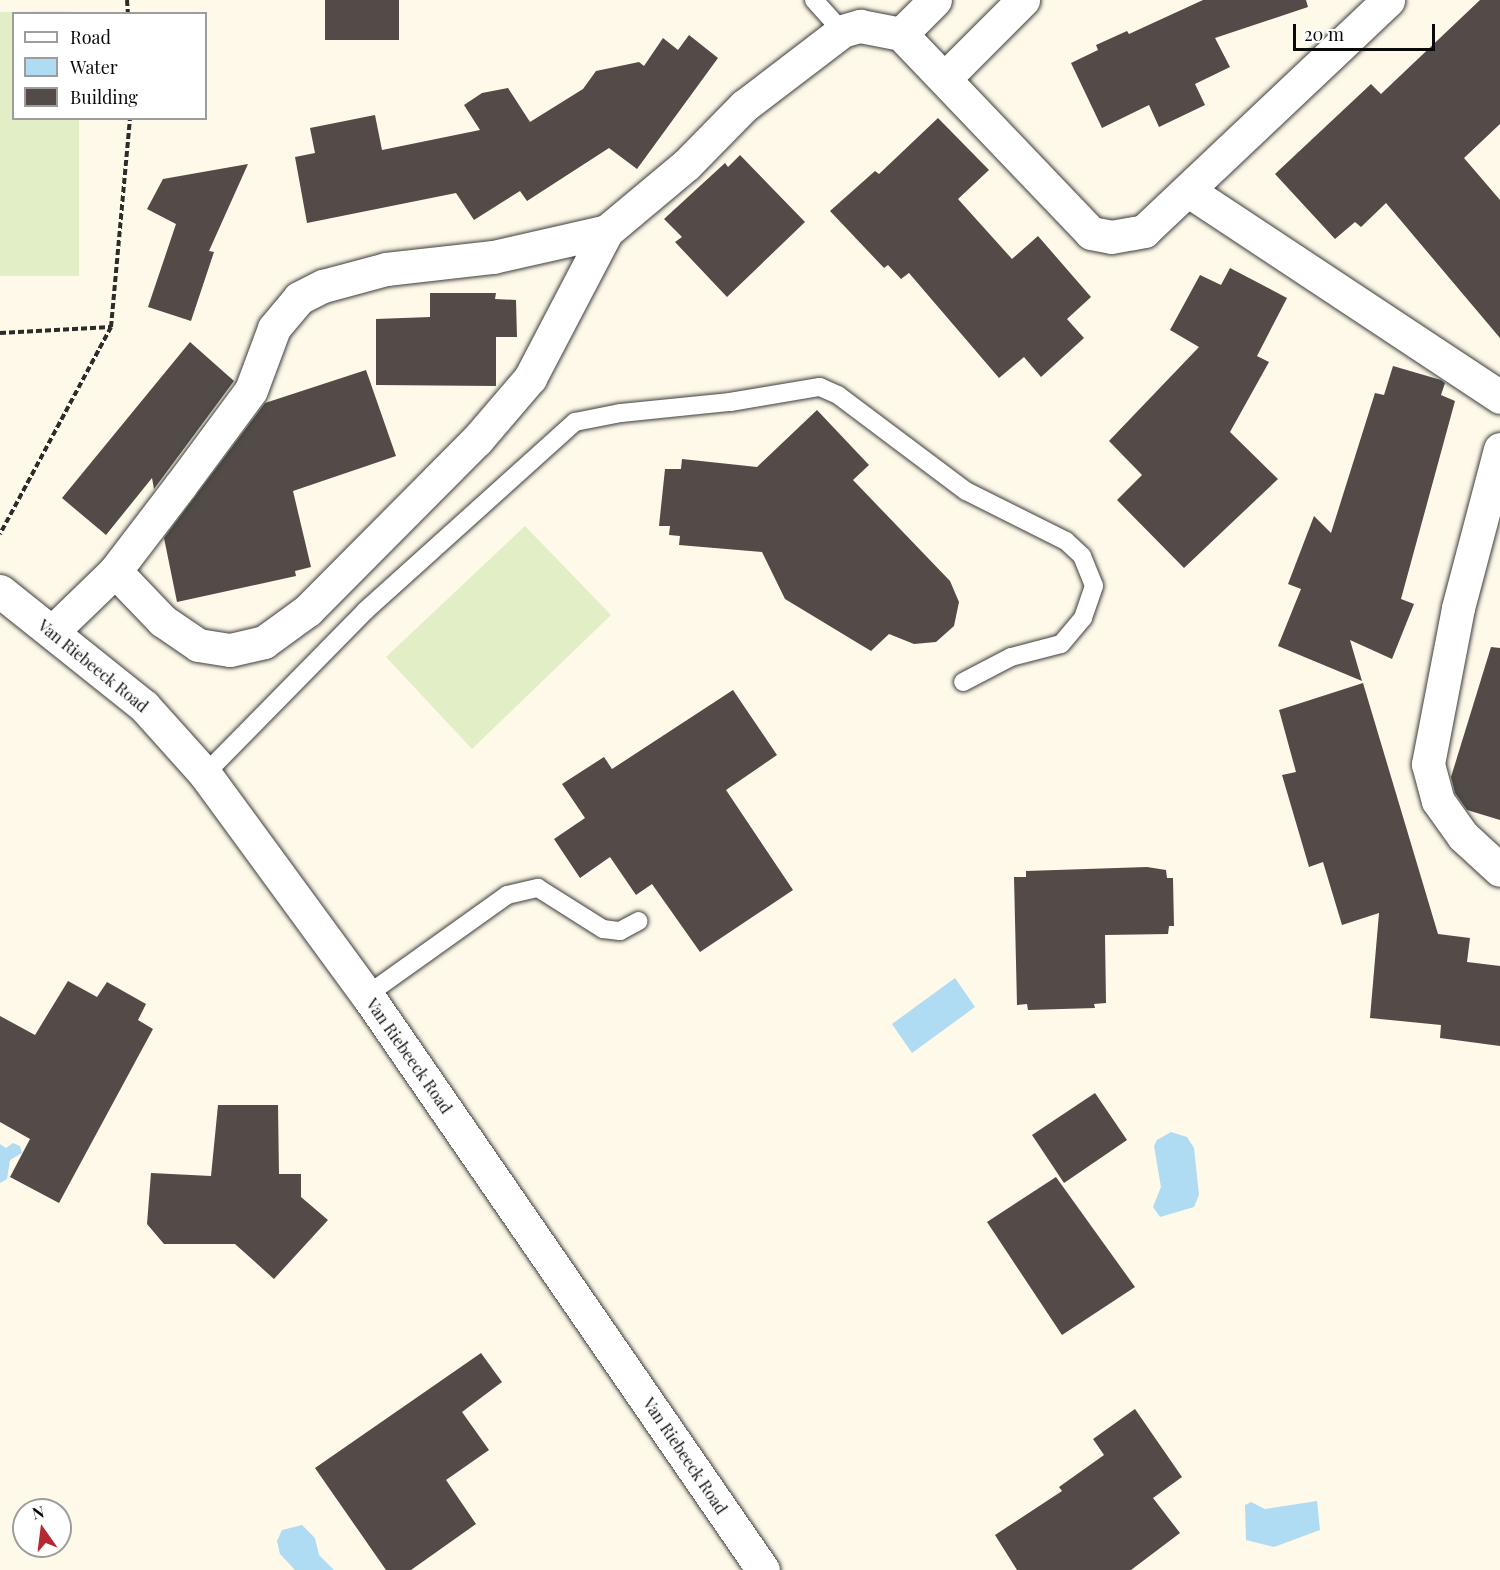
<!DOCTYPE html>
<html>
<head>
<meta charset="utf-8">
<style>
  body { margin:0 }
  #map { position:relative; width:1500px; height:1570px; overflow:hidden; background:#fef9e8; font-family:"Playfair Display",serif }
  div>[style] { position:absolute }
  [style*='--x'] { left:calc(var(--x)*1px); top:calc(var(--y)*1px); width:calc(var(--w)*1px); rotate:calc(var(--a)*1deg) }
  .pitch>* { inset:0; background:#e1eec6 }
  .water>* { inset:0; background:#afdbf3 }
  .building>* { inset:0; background:#524b47 }
  .path>* { height:4px; margin-top:-2px; transform-origin:0; background:repeating-linear-gradient(90deg,#2c2c2c 0 6px,transparent 0 9px) }
  .roads { filter:drop-shadow(0 0 2px #3d3d3d) drop-shadow(0 0 2px #3d3d3d) }
  .service>* { height:18px; margin:-9px; padding:0 9px; transform-origin:9px; border-radius:9px; background:#fff }
  .minor>* { height:33px; margin:-16.5px; padding:0 16.5px; transform-origin:16.5px; border-radius:16.5px; background:#fff }
  span { translate:-50% -50%; white-space:nowrap; text-align:center; line-height:1.15; -webkit-text-stroke:6px #fff; paint-order:stroke }
  .street-label { font-size:16px; color:#0a0a0a }
  .legend { position:absolute; left:12px; top:12px; width:195px; height:108px; box-sizing:border-box; background:#fff; border:2px solid #9d9d9d; margin:0; padding:8px 10px; list-style:none; font-size:18px; color:#0a0a0a }
  .legend li { display:flex; align-items:center; gap:12px; height:30px }
  .legend b { width:30px; border:2px solid #9d9d9d }
  .north { position:absolute; left:12px; top:1498px; width:60px; height:60px; box-sizing:border-box; background:#fff; border:2px solid #9d9d9d; border-radius:50%; rotate:346deg; font-size:16px; font-weight:700; line-height:24px; text-align:center; color:#0a0a0a }
  .north::after { content:''; display:block; margin:auto; width:21px; height:27px; background:#b42932; clip-path:polygon(50% 0,100% 100%,50% 72%,0 100%) }
  .scale { position:absolute; left:1293px; top:24px; width:142px; height:27px; box-sizing:border-box; border:3px solid #0a0a0a; border-top:0; padding-left:8px; font-size:18px; line-height:21px; white-space:nowrap; color:#0a0a0a; -webkit-text-stroke:4px #fff; paint-order:stroke }
</style>
</head>
<body>
<div id="map">
  <div class="pitch">
    <i style="clip-path:polygon(79px 11px,14px 14px,14px 118px,79px 119px,79px 276px,0 276px,0 12px)"></i>
    <i style="clip-path:polygon(525px 526px,611px 615px,472px 749px,386px 657px)"></i>
  </div>
  <div class="water">
    <i style="clip-path:polygon(955px 978px,975px 1007px,912px 1053px,892px 1024px)"></i>
    <i style="clip-path:polygon(1171px 1132px,1187px 1137px,1194px 1148px,1199px 1195px,1194px 1207px,1160px 1217px,1153px 1207px,1161px 1187px,1154px 1146px,1157px 1140px)"></i>
    <i style="clip-path:polygon(13px 1143px,20px 1146px,22px 1153px,10px 1160px,7px 1179px,0 1183px,0 1144px,6px 1148px)"></i>
    <i style="clip-path:polygon(1317px 1501px,1320px 1530px,1274px 1547px,1246px 1540px,1245px 1505px,1251px 1502px,1265px 1509px)"></i>
    <i style="clip-path:polygon(302px 1525px,315px 1538px,319px 1555px,334px 1570px,295px 1570px,280px 1554px,277px 1541px,282px 1530px)"></i>
  </div>
  <div class="building">
    <i style="clip-path:polygon(325px 0,399px 0,399px 40px,325px 40px)"></i>
    <i style="clip-path:polygon(1203px 0,1306px 0,1308px 7px,1215px 38px,1230px 67px,1195px 84px,1205px 105px,1159px 127px,1149px 105px,1102px 128px,1071px 63px,1098px 50px,1096px 45px,1127px 31px,1129px 34px)"></i>
    <i style="clip-path:polygon(1480px 0,1500px 0,1500px 124px,1464px 158px,1500px 200px,1500px 338px,1386px 203px,1361px 227px,1355px 222px,1335px 239px,1275px 174px,1371px 84px,1381px 94px)"></i>
    <i style="clip-path:polygon(689px 35px,718px 58px,637px 169px,609px 148px,527px 201px,520px 191px,474px 220px,456px 193px,307px 223px,295px 157px,315px 153px,310px 128px,375px 115px,382px 150px,480px 130px,464px 105px,482px 93px,508px 88px,530px 122px,583px 89px,596px 71px,639px 62px,644px 66px,663px 38px,678px 50px)"></i>
    <i style="clip-path:polygon(938px 118px,989px 170px,958px 199px,1012px 259px,1038px 236px,1091px 297px,1067px 319px,1084px 338px,1041px 377px,1024px 357px,999px 378px,909px 273px,901px 279px,888px 265px,884px 268px,830px 211px,875px 171px,879px 174px)"></i>
    <i style="clip-path:polygon(740px 155px,805px 222px,727px 297px,675px 242px,682px 237px,664px 219px,725px 163px,728px 167px)"></i>
    <i style="clip-path:polygon(248px 164px,209px 251px,214px 252px,191px 321px,148px 307px,176px 224px,147px 209px,163px 179px)"></i>
    <i style="clip-path:polygon(1230px 268px,1287px 298px,1257px 356px,1269px 362px,1230px 432px,1278px 479px,1184px 568px,1117px 500px,1142px 475px,1109px 441px,1199px 347px,1170px 330px,1200px 275px,1221px 285px)"></i>
    <i style="clip-path:polygon(430px 293px,496px 293px,495px 299px,516px 300px,517px 337px,496px 337px,496px 386px,376px 385px,376px 319px,430px 317px)"></i>
    <i style="clip-path:polygon(190px 342px,234px 381px,154px 489px,152px 478px,106px 535px,62px 498px)"></i>
    <i style="clip-path:polygon(1393px 366px,1441px 380px,1445px 383px,1441px 395px,1455px 401px,1401px 599px,1414px 604px,1392px 659px,1350px 640px,1362px 681px,1278px 646px,1301px 589px,1288px 584px,1314px 516px,1331px 533px,1375px 393px,1384px 395px)"></i>
    <i style="clip-path:polygon(366px 370px,396px 456px,293px 491px,311px 567px,295px 571px,296px 576px,177px 602px,164px 538px,265px 403px)"></i>
    <i style="clip-path:polygon(817px 410px,869px 465px,853px 480px,950px 581px,959px 602px,954px 626px,936px 642px,914px 644px,889px 634px,871px 651px,785px 599px,762px 552px,679px 545px,680px 536px,669px 535px,670px 526px,659px 526px,665px 469px,681px 469px,682px 459px,757px 467px)"></i>
    <i style="clip-path:polygon(1491px 647px,1500px 648px,1500px 820px,1467px 810px,1455px 793px,1451px 777px)"></i>
    <i style="clip-path:polygon(1363px 683px,1438px 934px,1470px 938px,1467px 962px,1500px 966px,1500px 1046px,1440px 1038px,1441px 1025px,1370px 1018px,1379px 913px,1342px 925px,1323px 862px,1309px 867px,1282px 775px,1296px 772px,1279px 710px)"></i>
    <i style="clip-path:polygon(733px 690px,777px 755px,726px 790px,793px 890px,700px 952px,652px 884px,636px 895px,610px 857px,580px 878px,554px 839px,585px 818px,562px 784px,604px 757px,612px 769px)"></i>
    <i style="clip-path:polygon(1147px 867px,1166px 870px,1167px 878px,1173px 878px,1174px 926px,1169px 926px,1168px 934px,1105px 935px,1106px 1003px,1094px 1004px,1095px 1008px,1028px 1010px,1027px 1004px,1017px 1005px,1014px 877px,1026px 877px,1026px 871px)"></i>
    <i style="clip-path:polygon(68px 981px,97px 997px,107px 982px,146px 1004px,138px 1020px,153px 1029px,59px 1203px,10px 1177px,30px 1139px,0 1122px,0 1016px,35px 1035px)"></i>
    <i style="clip-path:polygon(1095px 1093px,1127px 1140px,1064px 1183px,1032px 1135px)"></i>
    <i style="clip-path:polygon(218px 1105px,278px 1105px,279px 1174px,301px 1174px,301px 1197px,328px 1220px,274px 1279px,235px 1244px,164px 1244px,147px 1224px,151px 1173px,211px 1176px)"></i>
    <i style="clip-path:polygon(1056px 1177px,1135px 1287px,1062px 1335px,987px 1222px)"></i>
    <i style="clip-path:polygon(481px 1353px,502px 1382px,462px 1412px,489px 1450px,446px 1480px,476px 1524px,411px 1570px,386px 1570px,315px 1468px)"></i>
    <i style="clip-path:polygon(1135px 1409px,1182px 1477px,1153px 1498px,1180px 1533px,1131px 1570px,1017px 1570px,995px 1535px,1062px 1491px,1059px 1487px,1104px 1455px,1093px 1439px)"></i>
  </div>
  <div class="path">
    <i style="--x:127;--y:0;--w:14;--a:86"></i>
    <i style="--x:111;--y:327;--w:210;--a:-84.8"></i>
    <i style="--x:0;--y:333;--w:111;--a:-3.1"></i>
    <i style="--x:111;--y:327;--w:235;--a:118.2"></i>
  </div>
  <div class="roads">
    <div class="service">
      <i style="--x:814;--y:0;--w:42;--a:47.9"></i>
      <i style="--x:205;--y:774;--w:228;--a:-45.5"></i>
      <i style="--x:365;--y:611;--w:283;--a:-42"></i>
      <i style="--x:575;--y:422;--w:47;--a:-11.1"></i>
      <i style="--x:621;--y:413;--w:110;--a:-5.8"></i>
      <i style="--x:730;--y:402;--w:91;--a:-9.5"></i>
      <i style="--x:820;--y:387;--w:20;--a:24"></i>
      <i style="--x:838;--y:395;--w:160;--a:36.9"></i>
      <i style="--x:966;--y:491;--w:112;--a:26.6"></i>
      <i style="--x:1066;--y:541;--w:22;--a:43"></i>
      <i style="--x:1082;--y:556;--w:32;--a:68"></i>
      <i style="--x:1094;--y:586;--w:34;--a:109"></i>
      <i style="--x:1083;--y:618;--w:34;--a:130"></i>
      <i style="--x:1061;--y:644;--w:52;--a:165.4"></i>
      <i style="--x:1011;--y:657;--w:54;--a:152.5"></i>
      <i style="--x:367;--y:995;--w:172;--a:-35.5"></i>
      <i style="--x:507;--y:895;--w:32;--a:-13"></i>
      <i style="--x:538;--y:888;--w:77;--a:32.2"></i>
      <i style="--x:603;--y:929;--w:17;--a:7"></i>
      <i style="--x:620;--y:931;--w:21;--a:-28"></i>
    </div>
    <div class="minor">
      <i style="--x:901;--y:34;--w:48;--a:-45"></i>
      <i style="--x:946;--y:77;--w:109;--a:-45"></i>
      <i style="--x:1189;--y:191;--w:373;--a:33.5"></i>
      <i style="--x:1500;--y:449;--w:164;--a:104.8"></i>
      <i style="--x:1458;--y:608;--w:159;--a:100.9"></i>
      <i style="--x:1428;--y:764;--w:38;--a:75"></i>
      <i style="--x:1438;--y:801;--w:43;--a:54.5"></i>
      <i style="--x:1463;--y:836;--w:50;--a:42.6"></i>
      <i style="--x:115;--y:571;--w:69;--a:46.2"></i>
      <i style="--x:163;--y:621;--w:42;--a:34.4"></i>
      <i style="--x:198;--y:645;--w:32;--a:9"></i>
      <i style="--x:230;--y:650;--w:35;--a:-13"></i>
      <i style="--x:264;--y:642;--w:54;--a:-36"></i>
      <i style="--x:308;--y:610;--w:240;--a:-45.2"></i>
      <i style="--x:477;--y:440;--w:82;--a:-49.5"></i>
      <i style="--x:530;--y:378;--w:166;--a:-62.4"></i>
      <i style="--x:607;--y:231;--w:103;--a:-39.9"></i>
      <i style="--x:686;--y:165;--w:83;--a:-45.5"></i>
      <i style="--x:744;--y:106;--w:123;--a:-37.4"></i>
      <i style="--x:842;--y:31;--w:19;--a:-16"></i>
      <i style="--x:860;--y:26;--w:42;--a:11"></i>
      <i style="--x:901;--y:34;--w:275;--a:46.3"></i>
      <i style="--x:1091;--y:233;--w:20;--a:11"></i>
      <i style="--x:1111;--y:237;--w:34;--a:-10"></i>
      <i style="--x:1144;--y:231;--w:336;--a:-43.4"></i>
      <i style="--x:0;--y:591;--w:184;--a:38.6"></i>
      <i style="--x:144;--y:706;--w:91;--a:48.1"></i>
      <i style="--x:205;--y:774;--w:274;--a:53.8"></i>
      <i style="--x:367;--y:995;--w:698;--a:55.44"></i>
      <i style="--x:52;--y:632;--w:88;--a:-44.1"></i>
      <i style="--x:115;--y:571;--w:107;--a:-52.6"></i>
      <i style="--x:180;--y:486;--w:119;--a:-53.5"></i>
      <i style="--x:251;--y:390;--w:66;--a:-69.6"></i>
      <i style="--x:274;--y:328;--w:39;--a:-50"></i>
      <i style="--x:299;--y:298;--w:27;--a:-27"></i>
      <i style="--x:323;--y:286;--w:65;--a:-15.1"></i>
      <i style="--x:386;--y:269;--w:108;--a:-6.4"></i>
      <i style="--x:493;--y:257;--w:117;--a:-12.8"></i>
    </div>
  </div>
  <div class="street-label">
    <span style="left:93px;top:666px;rotate:39deg">Van Riebeeck Road</span>
    <span style="left:409px;top:1056px;rotate:55deg">Van Riebeeck Road</span>
    <span style="left:685px;top:1456px;rotate:56deg">Van Riebeeck Road</span>
  </div>
  <ul class="legend">
  <li><b style="height:8px;background:#fff"></b>Road</li>
  <li><b style="height:16px;background:#afdbf3"></b>Water</li>
  <li><b style="height:16px;background:#524b47"></b>Building</li>
  </ul>
  <div class="north">N</div>
  <div class="scale">20 m</div>
</div>
</body>
</html>
